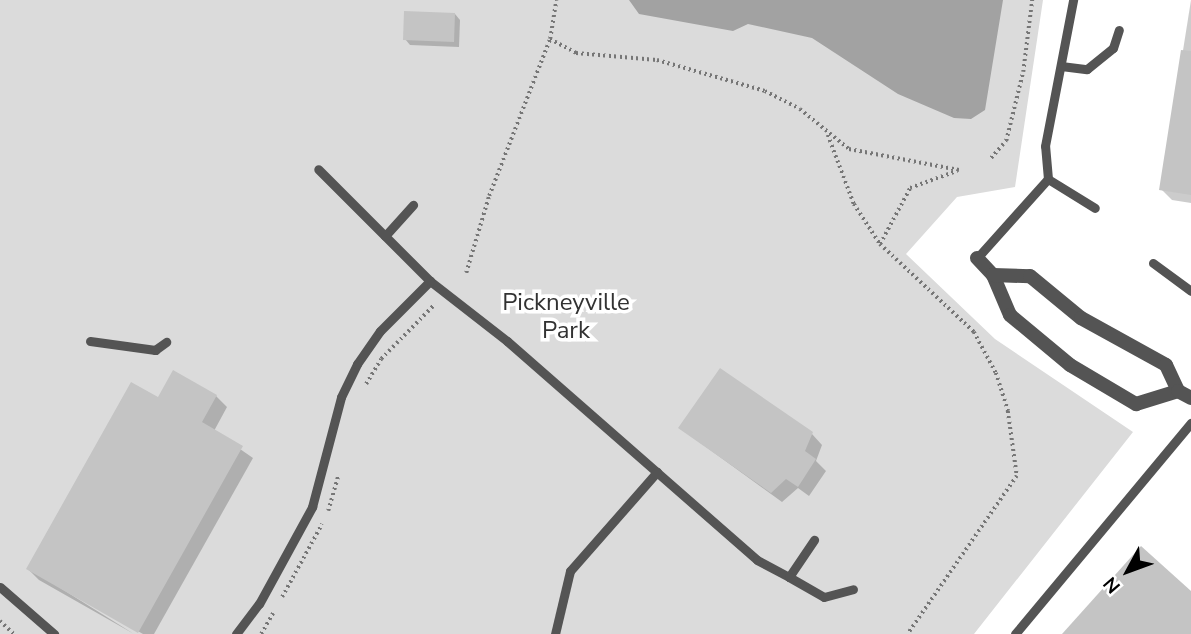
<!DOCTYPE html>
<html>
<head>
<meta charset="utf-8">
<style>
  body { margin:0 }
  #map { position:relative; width:1191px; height:634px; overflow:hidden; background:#fff; font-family:"Nunito Sans",sans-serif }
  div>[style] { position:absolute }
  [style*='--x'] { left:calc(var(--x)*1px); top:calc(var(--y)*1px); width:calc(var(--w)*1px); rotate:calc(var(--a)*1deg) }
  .green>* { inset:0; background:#dbdbdb }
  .water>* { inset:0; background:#a2a2a2 }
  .shadow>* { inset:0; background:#0003 }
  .building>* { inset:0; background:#c4c4c4 }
  .path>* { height:3.5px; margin-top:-1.75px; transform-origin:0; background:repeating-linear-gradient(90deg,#767676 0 2px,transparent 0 5.5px) }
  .lane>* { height:9px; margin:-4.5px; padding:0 4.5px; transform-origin:4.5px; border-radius:4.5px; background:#545454 }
  .street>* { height:14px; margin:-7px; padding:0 7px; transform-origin:7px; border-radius:7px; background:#545454 }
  span { translate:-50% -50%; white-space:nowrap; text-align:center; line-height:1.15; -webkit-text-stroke:7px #fff; paint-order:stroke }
  .park-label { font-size:24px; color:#323232 }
  .north { position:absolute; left:1093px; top:536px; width:70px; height:70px; -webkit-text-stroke:5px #fff; paint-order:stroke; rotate:229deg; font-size:19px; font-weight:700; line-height:28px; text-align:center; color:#000 }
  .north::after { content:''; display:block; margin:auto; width:24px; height:32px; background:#000; clip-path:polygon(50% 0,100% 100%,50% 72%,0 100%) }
</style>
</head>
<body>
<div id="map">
  <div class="green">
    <i style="clip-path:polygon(0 0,1043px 0,1015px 187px,957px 197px,906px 254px,995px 339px,1133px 432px,974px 634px,0 634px)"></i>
  </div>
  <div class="water">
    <i style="clip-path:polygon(629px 0,1003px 0,985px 110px,971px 119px,954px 118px,898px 94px,812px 38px,748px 24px,733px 31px,639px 14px)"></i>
  </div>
  <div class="shadow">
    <i style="clip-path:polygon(1191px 0,1191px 203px,1172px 200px,1161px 189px)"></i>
    <i style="clip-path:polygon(455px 14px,460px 20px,459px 47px,410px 45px,405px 39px)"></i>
    <i style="clip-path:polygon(216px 396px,227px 407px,214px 431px,253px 458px,154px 634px,143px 634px,38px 574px,134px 634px,39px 580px,28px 569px,158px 400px)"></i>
    <i style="clip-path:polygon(680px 428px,812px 434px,822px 445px,816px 461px,826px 471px,809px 496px,798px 488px,782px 502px)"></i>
  </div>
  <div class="building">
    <i style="clip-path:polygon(404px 11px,455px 13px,454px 42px,403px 40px)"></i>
    <i style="clip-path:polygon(1181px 50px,1191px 51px,1191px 195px,1159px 190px)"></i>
    <i style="clip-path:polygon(720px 368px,813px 432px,805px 451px,816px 459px,798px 487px,786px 479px,771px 493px,678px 428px)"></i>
    <i style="clip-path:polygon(173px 370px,217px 395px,202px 422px,243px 446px,138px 633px,26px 569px,131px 382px,158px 397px)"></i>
    <i style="clip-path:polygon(1141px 546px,1191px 591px,1191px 634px,1062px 634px)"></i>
  </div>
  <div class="path">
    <i style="--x:550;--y:39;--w:30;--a:28"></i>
    <i style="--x:576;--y:53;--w:81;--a:4.9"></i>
    <i style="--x:657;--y:60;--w:112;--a:16"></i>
    <i style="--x:765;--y:91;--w:39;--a:27"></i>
    <i style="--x:800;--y:109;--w:63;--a:39.2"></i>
    <i style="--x:849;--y:149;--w:112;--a:10.8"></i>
    <i style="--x:828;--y:135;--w:74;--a:69.4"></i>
    <i style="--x:854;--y:204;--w:48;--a:57"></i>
    <i style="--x:880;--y:244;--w:129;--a:43.1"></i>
    <i style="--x:974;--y:332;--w:47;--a:61.8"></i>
    <i style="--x:996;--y:373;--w:40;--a:72"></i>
    <i style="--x:1008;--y:411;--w:66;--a:82.1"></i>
    <i style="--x:1017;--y:476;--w:192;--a:124.6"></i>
    <i style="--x:991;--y:158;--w:23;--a:-49"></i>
    <i style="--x:1006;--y:141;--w:71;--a:-76.2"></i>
    <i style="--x:1023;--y:72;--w:73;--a:-82.9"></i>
    <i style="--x:880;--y:244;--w:64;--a:-61.8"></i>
    <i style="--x:910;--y:188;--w:50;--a:-19.9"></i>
    <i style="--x:466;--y:273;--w:80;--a:-73.4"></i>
    <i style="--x:489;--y:196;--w:168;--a:-68.8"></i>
    <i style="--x:550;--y:39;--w:39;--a:-81"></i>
    <i style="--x:366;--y:384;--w:29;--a:-59"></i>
    <i style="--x:381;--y:359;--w:77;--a:-45.5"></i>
    <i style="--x:328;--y:511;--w:37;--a:-74"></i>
    <i style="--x:282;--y:597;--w:83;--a:-61.3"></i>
    <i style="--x:0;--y:621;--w:19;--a:43"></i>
    <i style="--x:261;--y:634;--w:24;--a:-60"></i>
  </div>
  <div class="lane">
    <i style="--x:1061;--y:66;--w:26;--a:7"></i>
    <i style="--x:1087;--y:69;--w:33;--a:-39"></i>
    <i style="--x:1113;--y:48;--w:19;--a:-72"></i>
    <i style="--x:1048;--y:179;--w:33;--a:-95"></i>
    <i style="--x:1045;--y:146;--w:149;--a:-79.1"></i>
    <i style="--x:385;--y:236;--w:42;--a:-47.9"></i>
    <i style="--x:977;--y:258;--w:106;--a:-48.1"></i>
    <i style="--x:1048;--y:179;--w:55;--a:31.7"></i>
    <i style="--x:1153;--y:263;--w:47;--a:36.4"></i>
    <i style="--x:430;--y:281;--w:98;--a:37.9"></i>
    <i style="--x:507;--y:341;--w:332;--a:41.2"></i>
    <i style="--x:757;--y:560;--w:36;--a:28"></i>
    <i style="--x:789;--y:577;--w:45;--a:-56"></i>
    <i style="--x:90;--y:341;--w:66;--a:7.9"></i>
    <i style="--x:155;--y:350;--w:14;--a:-36"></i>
    <i style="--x:789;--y:577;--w:40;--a:29.7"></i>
    <i style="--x:824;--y:597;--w:30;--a:-15"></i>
    <i style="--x:0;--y:587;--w:72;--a:41"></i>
    <i style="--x:236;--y:634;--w:38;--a:-53"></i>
    <i style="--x:259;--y:604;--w:111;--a:-61.3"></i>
    <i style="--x:312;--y:507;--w:114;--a:-75.2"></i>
    <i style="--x:341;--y:397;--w:37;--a:-64"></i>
    <i style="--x:357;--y:364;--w:40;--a:-55.1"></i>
    <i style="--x:380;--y:331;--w:71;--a:-45"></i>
    <i style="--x:430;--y:281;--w:158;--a:-135"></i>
    <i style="--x:555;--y:634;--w:65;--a:-76.6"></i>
    <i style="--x:570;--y:571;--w:132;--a:-48.7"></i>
    <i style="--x:1015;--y:634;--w:275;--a:-50.2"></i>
  </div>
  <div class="street">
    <i style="--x:977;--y:258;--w:23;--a:47"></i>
    <i style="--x:993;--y:275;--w:43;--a:67"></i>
    <i style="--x:1010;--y:315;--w:78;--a:39.8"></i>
    <i style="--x:1070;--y:365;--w:77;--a:30.6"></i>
    <i style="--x:1136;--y:404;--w:44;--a:-17.2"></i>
    <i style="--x:993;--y:275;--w:37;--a:2"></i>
    <i style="--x:1030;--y:276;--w:66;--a:39.5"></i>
    <i style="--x:1081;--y:318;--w:97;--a:28.9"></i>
    <i style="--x:1166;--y:365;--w:29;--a:65"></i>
    <i style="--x:1178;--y:391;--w:15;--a:28"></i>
  </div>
  <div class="park-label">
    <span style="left:566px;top:317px">Pickneyville<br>Park</span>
  </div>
  <div class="north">N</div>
</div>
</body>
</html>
